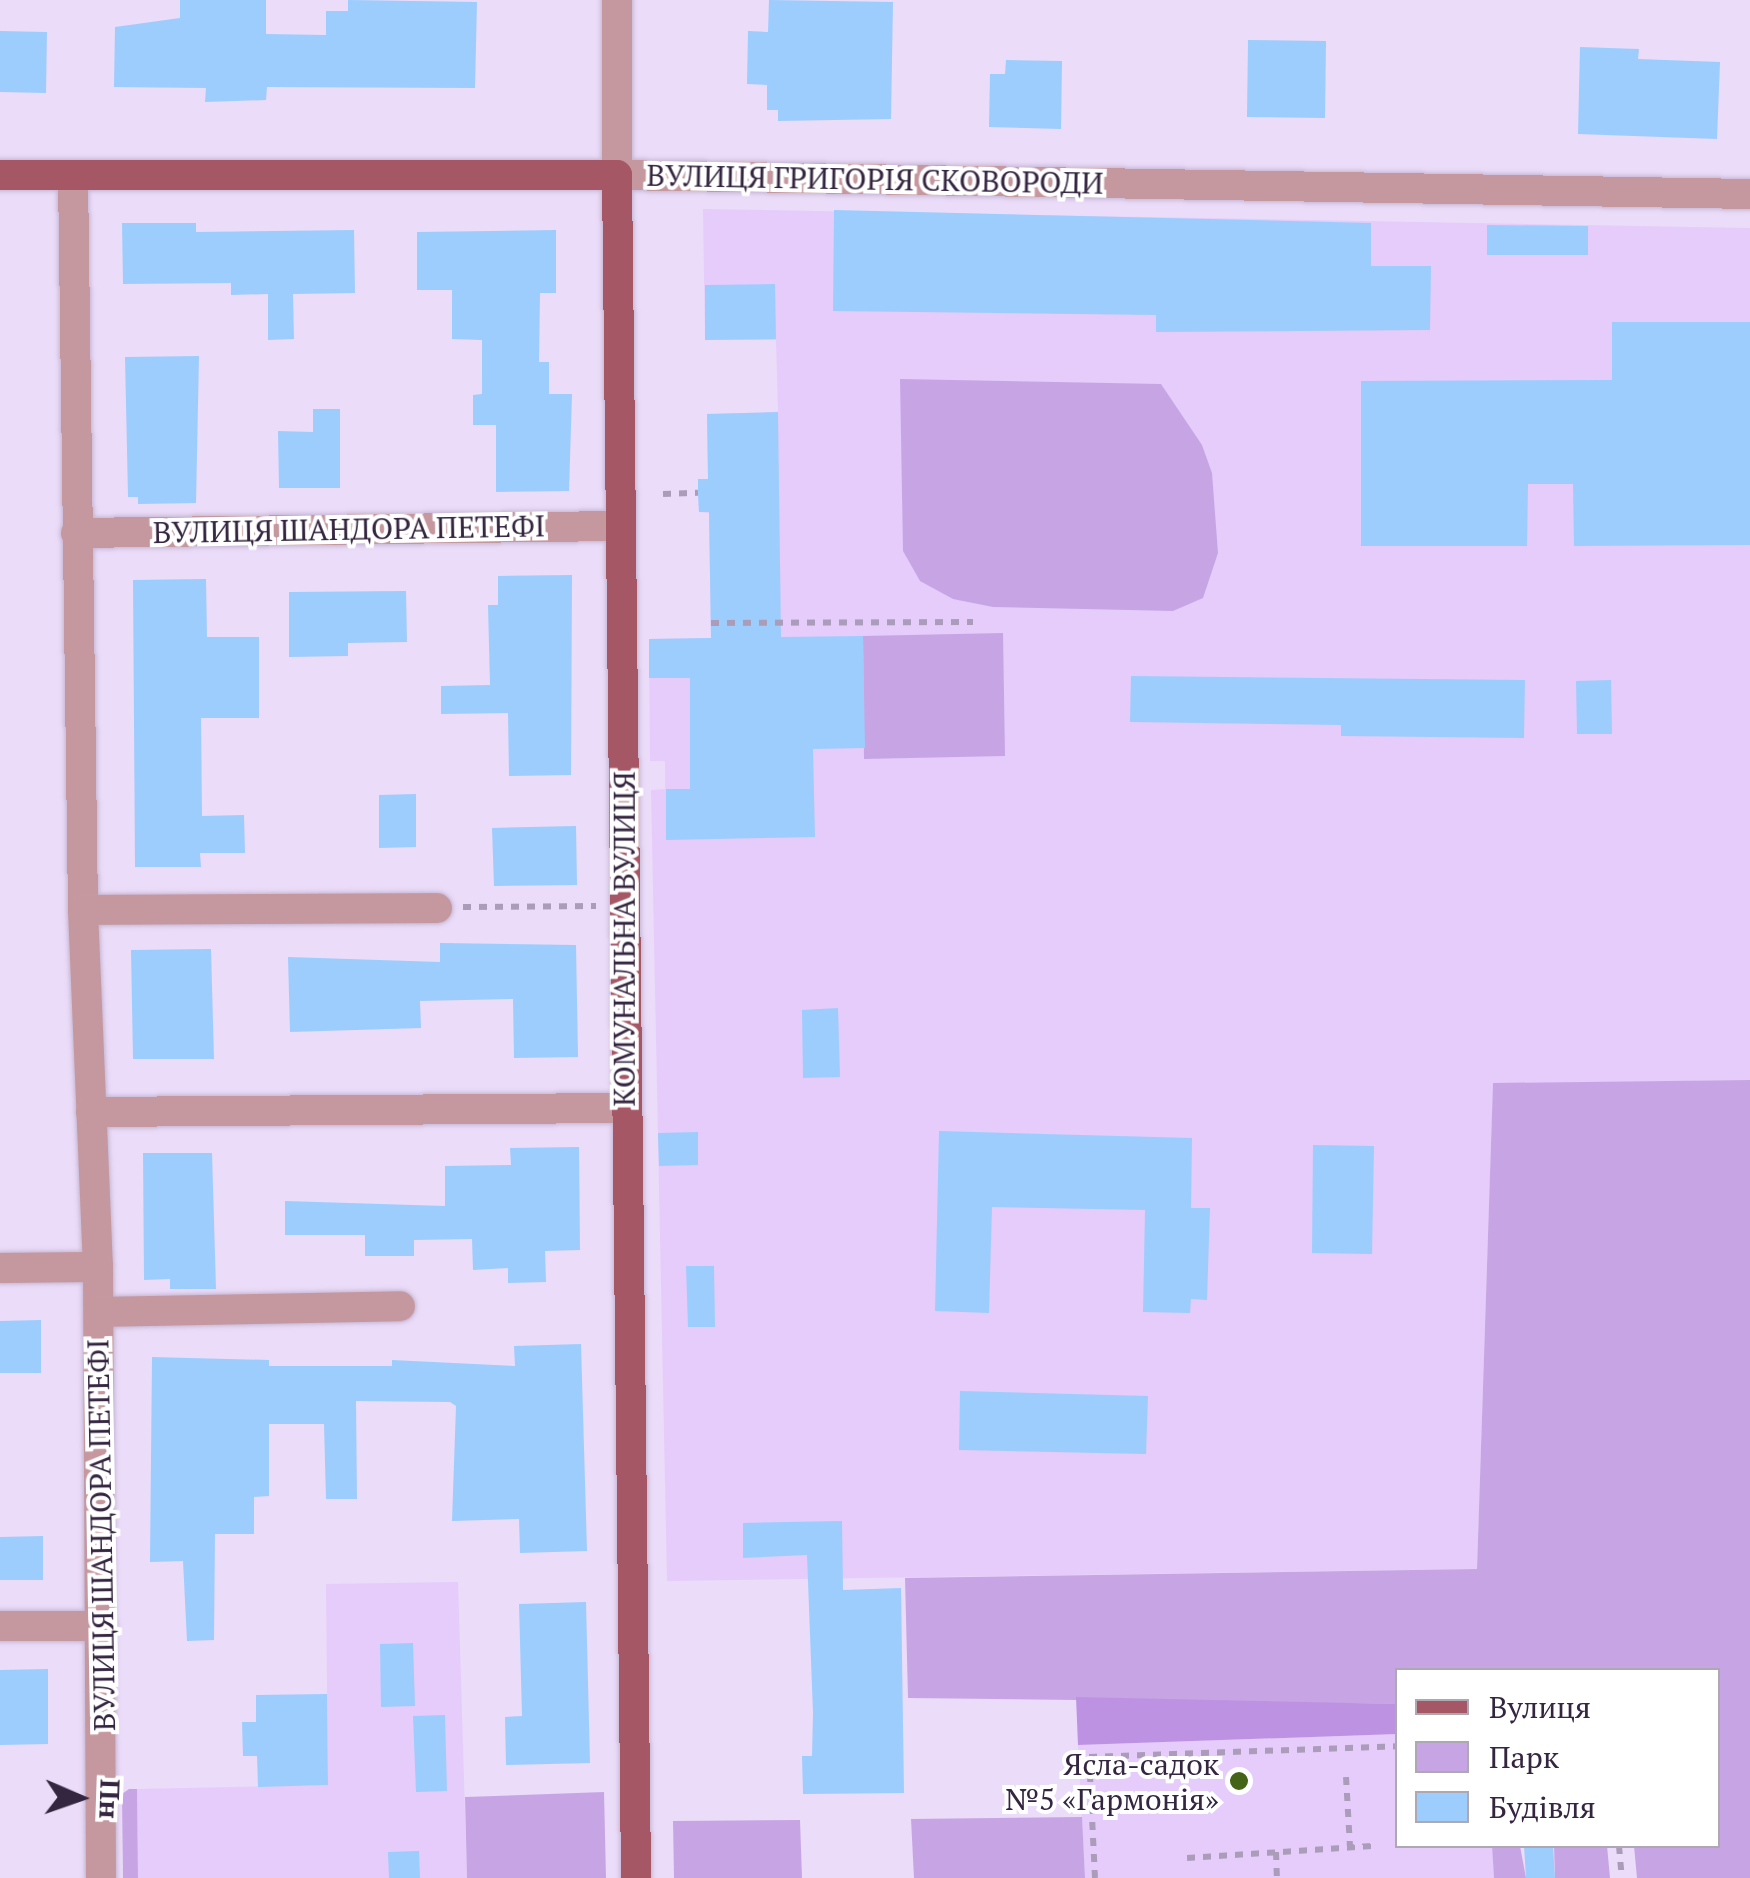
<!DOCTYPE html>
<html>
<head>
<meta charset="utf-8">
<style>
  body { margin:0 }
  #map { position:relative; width:1750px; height:1878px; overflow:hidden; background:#ebdcf9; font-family:"PT Serif",serif }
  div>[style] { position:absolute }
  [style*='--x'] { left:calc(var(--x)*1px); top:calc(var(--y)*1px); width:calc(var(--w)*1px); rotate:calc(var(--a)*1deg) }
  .built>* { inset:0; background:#e5ccfb }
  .green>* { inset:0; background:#c7a5e4 }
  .forest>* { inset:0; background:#be92e2 }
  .building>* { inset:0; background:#9dcdfd }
  .path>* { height:6px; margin-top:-3px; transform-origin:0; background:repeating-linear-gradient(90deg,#ab9cb9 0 8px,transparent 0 16px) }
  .roads { filter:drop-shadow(0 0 2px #c6b7d4) drop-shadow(0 0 2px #c6b7d4) }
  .minor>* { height:30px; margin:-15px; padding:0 15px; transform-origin:15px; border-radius:15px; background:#c5989f }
  .major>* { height:30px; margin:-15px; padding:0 15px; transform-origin:15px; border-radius:15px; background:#a65766 }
  .dots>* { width:28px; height:28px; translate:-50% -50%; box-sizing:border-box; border:5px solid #fff; border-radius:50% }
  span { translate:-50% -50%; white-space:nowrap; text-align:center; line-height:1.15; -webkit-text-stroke:8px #fff; paint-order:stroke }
  .street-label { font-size:30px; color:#342540 }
  .poi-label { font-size:30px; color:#342540 }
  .right { translate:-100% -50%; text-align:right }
  .legend { position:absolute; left:1395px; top:1668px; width:325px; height:180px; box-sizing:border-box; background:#fff; border:2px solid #aea8b3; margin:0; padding:12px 18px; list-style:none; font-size:30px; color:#342540 }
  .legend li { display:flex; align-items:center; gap:20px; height:50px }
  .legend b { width:50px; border:2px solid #aea8b3 }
  .north { position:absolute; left:30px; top:1748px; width:100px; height:100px; -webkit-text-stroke:8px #fff; paint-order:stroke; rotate:92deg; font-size:28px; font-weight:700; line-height:40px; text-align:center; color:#342540 }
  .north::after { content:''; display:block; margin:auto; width:35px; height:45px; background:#342540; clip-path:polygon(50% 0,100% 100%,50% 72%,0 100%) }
</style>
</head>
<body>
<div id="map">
  <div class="built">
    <i style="clip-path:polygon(703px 209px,1750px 228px,1750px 1080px,1493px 1084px,1477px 1569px,667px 1581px,651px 790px,665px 789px,665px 761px,650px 761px,649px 639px,711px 638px,709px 513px,699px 512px,698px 493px,708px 478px,707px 414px,778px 412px,776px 340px,705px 340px)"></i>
    <i style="clip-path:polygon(458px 1582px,467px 1878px,138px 1878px,137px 1789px,328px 1785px,326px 1584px)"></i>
    <i style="clip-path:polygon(1397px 1734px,1398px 1846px,1492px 1846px,1494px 1878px,1085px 1878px,1078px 1745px)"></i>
  </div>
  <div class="green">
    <i style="clip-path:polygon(900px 379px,1161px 384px,1202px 445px,1212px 473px,1218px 553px,1203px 598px,1173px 611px,993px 607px,953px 599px,920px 581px,903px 551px)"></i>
    <i style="clip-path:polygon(1003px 633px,1005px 756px,864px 759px,863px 636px)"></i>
    <i style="clip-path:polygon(1750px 1080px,1750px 1878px,1637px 1878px,1634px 1846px,1718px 1846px,1718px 1670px,1398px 1670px,1397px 1704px,908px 1698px,905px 1578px,1477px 1569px,1493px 1083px)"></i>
    <i style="clip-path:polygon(129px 1789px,137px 1789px,138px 1878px,123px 1878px,122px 1794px)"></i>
    <i style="clip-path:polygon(604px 1792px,606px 1878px,467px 1878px,465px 1797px)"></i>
    <i style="clip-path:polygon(1082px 1817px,1085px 1878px,914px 1878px,911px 1819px)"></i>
    <i style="clip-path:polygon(800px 1820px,802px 1878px,674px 1878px,673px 1821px)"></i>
    <i style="clip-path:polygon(1492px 1846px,1520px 1846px,1526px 1878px,1494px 1878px)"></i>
    <i style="clip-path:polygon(1554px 1846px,1607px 1846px,1610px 1878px,1555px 1878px)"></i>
  </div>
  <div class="forest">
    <i style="clip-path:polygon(1076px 1697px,1397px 1704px,1397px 1734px,1078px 1745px)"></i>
  </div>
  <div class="building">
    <i style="clip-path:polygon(180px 0,266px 0,266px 34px,326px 35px,326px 11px,348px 11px,348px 0,477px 2px,475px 88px,267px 87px,266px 100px,205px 102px,206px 88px,114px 87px,115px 27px,180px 18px)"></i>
    <i style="clip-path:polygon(769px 0,893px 2px,891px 119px,778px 121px,778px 110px,767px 110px,767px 85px,747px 84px,748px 31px,768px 32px)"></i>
    <i style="clip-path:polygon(0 31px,47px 32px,46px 93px,0 92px)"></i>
    <i style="clip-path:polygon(1248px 40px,1326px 41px,1325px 118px,1247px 117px)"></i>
    <i style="clip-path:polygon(1580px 47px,1639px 49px,1638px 59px,1720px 62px,1717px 139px,1578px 134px)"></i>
    <i style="clip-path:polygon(1006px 60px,1062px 61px,1061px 129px,989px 127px,990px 74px,1005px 74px)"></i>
    <i style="clip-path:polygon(834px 210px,1371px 223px,1371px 266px,1431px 266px,1430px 330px,1156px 332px,1156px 315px,833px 311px)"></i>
    <i style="clip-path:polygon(122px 223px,196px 223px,196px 232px,354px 230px,355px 293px,293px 294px,294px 339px,268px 340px,268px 294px,231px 295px,231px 283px,123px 284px)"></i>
    <i style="clip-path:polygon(1487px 225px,1588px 226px,1588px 255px,1487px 255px)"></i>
    <i style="clip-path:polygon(556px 230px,556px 293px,540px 293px,539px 362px,549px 362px,549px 394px,572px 394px,569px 491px,496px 492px,496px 425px,473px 425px,473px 395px,482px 394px,482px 340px,452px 339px,452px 290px,417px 290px,417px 232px)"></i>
    <i style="clip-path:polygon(775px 284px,776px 339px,705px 340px,705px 285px)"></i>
    <i style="clip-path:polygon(1612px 322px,1750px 322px,1750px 545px,1574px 546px,1573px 484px,1528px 484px,1527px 546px,1361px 546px,1361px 381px,1612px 380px)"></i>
    <i style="clip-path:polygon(199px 356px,196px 503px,138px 504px,138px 497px,128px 497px,125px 357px)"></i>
    <i style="clip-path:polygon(313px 409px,340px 409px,340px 488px,279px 488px,278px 431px,313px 432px)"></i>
    <i style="clip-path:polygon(778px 412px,781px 637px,863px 636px,865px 748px,813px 749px,815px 837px,666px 840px,666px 789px,690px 789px,690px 678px,649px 678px,649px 639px,711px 638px,709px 512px,699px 512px,698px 493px,698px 479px,708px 479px,707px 414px)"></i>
    <i style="clip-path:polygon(572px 575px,571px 775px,509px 776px,508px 713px,441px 714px,441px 686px,490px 685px,488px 605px,498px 605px,498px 576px)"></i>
    <i style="clip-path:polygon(206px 579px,207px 637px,259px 637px,259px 718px,201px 718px,202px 816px,244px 815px,245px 853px,200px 853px,201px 867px,135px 867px,133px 580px)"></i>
    <i style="clip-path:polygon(406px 591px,407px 642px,348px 643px,348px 656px,289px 657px,289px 592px)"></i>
    <i style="clip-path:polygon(1131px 676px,1525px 680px,1524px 738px,1341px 736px,1341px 725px,1130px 722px)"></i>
    <i style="clip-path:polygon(1611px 680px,1612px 734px,1577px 734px,1576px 681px)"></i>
    <i style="clip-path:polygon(416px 794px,416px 847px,379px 848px,379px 795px)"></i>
    <i style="clip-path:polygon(576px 826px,577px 885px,494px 886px,492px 828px)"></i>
    <i style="clip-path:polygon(440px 943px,576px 945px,578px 1057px,514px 1058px,513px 999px,420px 1001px,421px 1028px,290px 1032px,288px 957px,440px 962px)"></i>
    <i style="clip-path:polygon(211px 949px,214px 1059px,133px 1059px,131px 950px)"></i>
    <i style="clip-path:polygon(838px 1008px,840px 1077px,803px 1078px,802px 1010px)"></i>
    <i style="clip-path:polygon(939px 1131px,1192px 1138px,1191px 1208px,1210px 1208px,1207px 1300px,1191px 1299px,1190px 1313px,1143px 1312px,1145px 1210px,992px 1207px,989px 1313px,935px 1311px)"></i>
    <i style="clip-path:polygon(698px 1132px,698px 1165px,659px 1166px,658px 1133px)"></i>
    <i style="clip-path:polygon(1313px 1145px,1374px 1146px,1372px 1254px,1312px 1253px)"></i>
    <i style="clip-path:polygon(579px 1147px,580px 1250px,545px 1251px,546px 1282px,508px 1283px,508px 1268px,473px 1270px,472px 1239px,414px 1240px,414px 1256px,365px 1256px,365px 1235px,285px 1235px,285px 1201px,445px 1206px,445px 1166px,511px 1165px,510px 1148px)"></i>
    <i style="clip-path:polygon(143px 1153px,212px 1153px,216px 1289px,170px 1289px,170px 1279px,144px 1280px)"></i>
    <i style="clip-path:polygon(686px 1266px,714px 1266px,715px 1327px,688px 1327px)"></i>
    <i style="clip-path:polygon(41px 1320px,41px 1373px,0 1373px,0 1321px)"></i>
    <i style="clip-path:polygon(581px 1344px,587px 1551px,520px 1553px,519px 1519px,452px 1521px,456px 1406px,450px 1402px,356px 1401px,357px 1499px,326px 1499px,324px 1424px,269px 1424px,269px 1496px,254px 1497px,254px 1534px,215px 1534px,214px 1640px,187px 1641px,183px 1561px,150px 1562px,152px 1357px,269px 1360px,269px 1366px,392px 1366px,392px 1360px,515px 1366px,514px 1346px)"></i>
    <i style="clip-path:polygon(960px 1391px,1148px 1396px,1146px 1454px,959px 1450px)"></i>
    <i style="clip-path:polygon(842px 1521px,843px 1590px,901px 1588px,904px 1793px,803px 1794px,802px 1756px,812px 1756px,813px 1713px,807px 1555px,743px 1558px,743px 1523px)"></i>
    <i style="clip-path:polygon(43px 1536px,43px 1580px,0 1580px,0 1537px)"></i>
    <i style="clip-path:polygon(586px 1602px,590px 1763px,506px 1765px,505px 1717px,522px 1716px,519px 1604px)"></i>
    <i style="clip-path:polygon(413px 1643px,415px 1706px,381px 1707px,380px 1644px)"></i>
    <i style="clip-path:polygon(48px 1669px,48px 1744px,0 1745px,0 1670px)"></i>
    <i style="clip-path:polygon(327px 1694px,328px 1785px,258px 1787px,257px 1756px,243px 1756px,242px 1722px,256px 1722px,256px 1695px)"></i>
    <i style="clip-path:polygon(445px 1715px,447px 1791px,416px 1792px,413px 1716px)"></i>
    <i style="clip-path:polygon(1524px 1846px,1553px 1846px,1555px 1878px,1526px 1878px)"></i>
    <i style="clip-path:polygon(419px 1851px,420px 1878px,389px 1878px,388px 1852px)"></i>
  </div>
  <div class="path">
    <i style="--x:663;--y:494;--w:35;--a:-2"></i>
    <i style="--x:711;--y:623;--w:262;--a:-0.2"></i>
    <i style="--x:463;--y:907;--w:133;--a:-0.4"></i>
    <i style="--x:1346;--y:1777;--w:70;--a:86.7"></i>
    <i style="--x:1619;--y:1846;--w:32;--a:85"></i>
    <i style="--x:1276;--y:1852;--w:26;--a:88"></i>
    <i style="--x:1187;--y:1858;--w:185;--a:-3.7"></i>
    <i style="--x:1095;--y:1878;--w:121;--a:-92.8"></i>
    <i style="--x:1089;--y:1757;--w:309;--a:-2"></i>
  </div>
  <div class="roads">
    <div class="minor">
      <i style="--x:617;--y:0;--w:175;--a:90"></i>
      <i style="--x:617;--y:175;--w:1133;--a:0.96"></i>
      <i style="--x:73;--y:175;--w:735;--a:89.22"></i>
      <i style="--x:83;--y:910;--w:357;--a:87.6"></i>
      <i style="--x:98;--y:1267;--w:611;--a:89.72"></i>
      <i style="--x:76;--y:533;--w:545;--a:-0.74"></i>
      <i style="--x:83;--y:910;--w:354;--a:-0.3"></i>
      <i style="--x:91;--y:1112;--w:534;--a:-0.43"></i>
      <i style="--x:0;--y:1268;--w:98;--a:-0.6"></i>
      <i style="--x:99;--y:1312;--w:301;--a:-1.1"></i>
      <i style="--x:0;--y:1626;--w:102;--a:0"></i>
    </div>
    <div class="major">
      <i style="--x:0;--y:175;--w:617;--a:0"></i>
      <i style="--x:617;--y:175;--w:1703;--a:89.36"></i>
    </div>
  </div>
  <div class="dots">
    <i style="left:1239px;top:1781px;background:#456418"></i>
  </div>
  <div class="street-label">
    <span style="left:875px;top:179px;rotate:1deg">ВУЛИЦЯ ГРИГОРІЯ СКОВОРОДИ</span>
    <span style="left:349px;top:529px;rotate:-1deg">ВУЛИЦЯ ШАНДОРА ПЕТЕФІ</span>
    <span style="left:624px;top:939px;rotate:-90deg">КОМУНАЛЬНА ВУЛИЦЯ</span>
    <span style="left:101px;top:1535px;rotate:-91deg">ВУЛИЦЯ ШАНДОРА ПЕТЕФІ</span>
  </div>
  <div class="poi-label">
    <span class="right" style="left:1219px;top:1781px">Ясла-садок<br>№5 «Гармонія»</span>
  </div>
  <ul class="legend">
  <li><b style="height:12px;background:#a65766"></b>Вулиця</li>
  <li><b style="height:28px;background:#c7a5e4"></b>Парк</li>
  <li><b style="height:28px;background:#9dcdfd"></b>Будівля</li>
  </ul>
  <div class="north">Пн</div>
</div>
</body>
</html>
